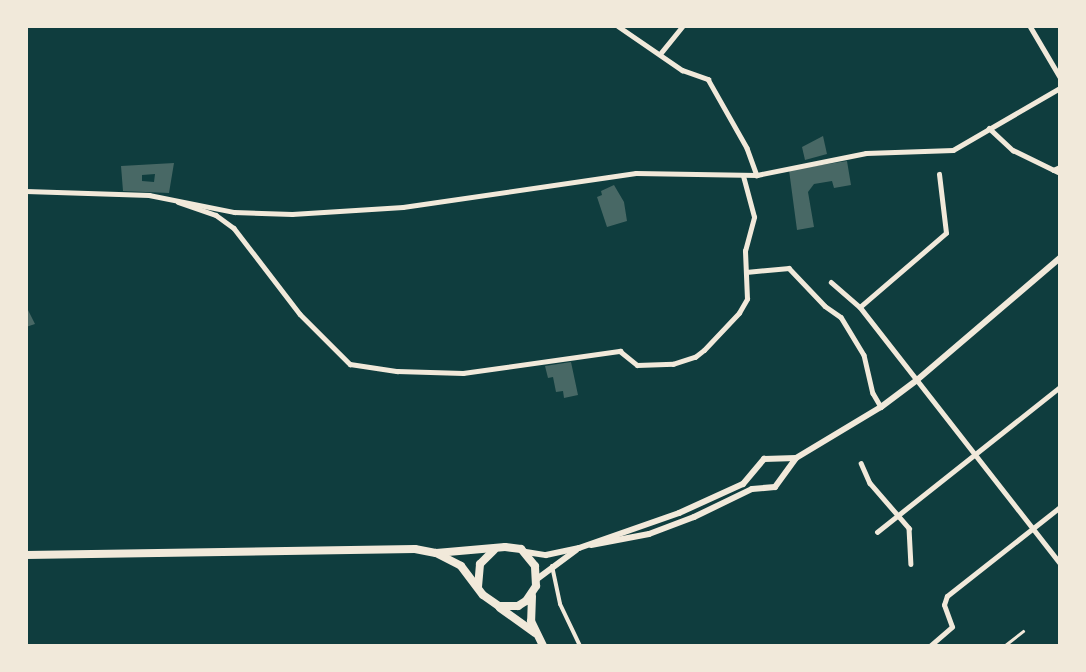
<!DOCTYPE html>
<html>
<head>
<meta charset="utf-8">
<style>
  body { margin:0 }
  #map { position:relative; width:1086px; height:672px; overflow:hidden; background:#0f3d3e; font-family:Poppins,sans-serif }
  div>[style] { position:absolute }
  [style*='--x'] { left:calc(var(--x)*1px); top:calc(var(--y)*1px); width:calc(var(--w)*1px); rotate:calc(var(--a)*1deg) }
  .building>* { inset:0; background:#486865 }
  .service>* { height:2.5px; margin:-1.25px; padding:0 1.25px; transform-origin:1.25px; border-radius:1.25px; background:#f1e9da }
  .pedestrian>* { height:4px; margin:-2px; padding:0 2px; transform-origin:2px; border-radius:2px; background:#f1e9da }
  .minor>* { height:4.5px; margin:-2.25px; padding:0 2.25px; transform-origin:2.25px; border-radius:2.25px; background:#f1e9da }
  .secondary>* { height:6px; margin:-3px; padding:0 3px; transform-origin:3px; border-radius:3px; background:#f1e9da }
  .primary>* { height:8px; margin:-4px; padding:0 4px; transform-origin:4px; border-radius:4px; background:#f1e9da }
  span { translate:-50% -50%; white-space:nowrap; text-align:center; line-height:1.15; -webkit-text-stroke:4px #f1e9da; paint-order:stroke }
  .frame { position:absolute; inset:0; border:28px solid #f1e9da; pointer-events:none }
</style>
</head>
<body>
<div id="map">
  <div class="building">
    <i style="clip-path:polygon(823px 136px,827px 154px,805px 160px,802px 147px)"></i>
    <i style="clip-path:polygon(847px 161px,851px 185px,834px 188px,832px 181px,814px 184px,808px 192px,814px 227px,797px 230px,789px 170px)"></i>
    <i style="clip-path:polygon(evenodd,174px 163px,169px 193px,123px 191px,121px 166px,174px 163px,155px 174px,154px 182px,142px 181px,142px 175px,155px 174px)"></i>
    <i style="clip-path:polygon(614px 185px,624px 202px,627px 221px,607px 227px,597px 197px,602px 195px,601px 191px)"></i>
    <i style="clip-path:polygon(26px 306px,35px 324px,26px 327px)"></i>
    <i style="clip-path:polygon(571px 362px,578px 395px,564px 398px,563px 391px,556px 392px,553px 377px,548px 378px,545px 366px)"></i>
  </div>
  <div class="service">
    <i style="--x:1004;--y:646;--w:24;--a:-38"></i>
  </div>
  <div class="pedestrian">
    <i style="--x:552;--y:566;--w:39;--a:78"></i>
    <i style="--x:560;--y:604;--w:47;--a:64.5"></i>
  </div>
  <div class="minor">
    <i style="--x:618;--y:26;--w:78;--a:34.5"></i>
    <i style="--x:682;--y:70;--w:28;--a:19"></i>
    <i style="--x:708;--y:79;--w:79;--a:60.5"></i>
    <i style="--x:747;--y:148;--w:29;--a:70"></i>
    <i style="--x:1030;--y:26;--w:59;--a:59.5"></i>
    <i style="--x:660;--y:54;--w:36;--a:-51"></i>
    <i style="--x:989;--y:128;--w:33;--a:43"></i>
    <i style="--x:1013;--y:150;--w:52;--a:26.1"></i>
    <i style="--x:1053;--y:170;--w:8;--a:-23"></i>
    <i style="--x:26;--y:191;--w:123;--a:1.9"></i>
    <i style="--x:149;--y:195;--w:87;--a:11.3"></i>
    <i style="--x:234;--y:212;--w:58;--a:2"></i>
    <i style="--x:292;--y:214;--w:111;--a:-3.6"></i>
    <i style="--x:403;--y:207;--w:235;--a:-8.3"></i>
    <i style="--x:636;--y:173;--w:121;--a:0.9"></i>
    <i style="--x:757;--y:175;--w:111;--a:-11.4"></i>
    <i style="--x:866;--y:153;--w:87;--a:-2"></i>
    <i style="--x:953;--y:150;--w:124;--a:-30.1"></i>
    <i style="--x:178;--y:202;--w:40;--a:18.9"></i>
    <i style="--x:216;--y:215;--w:22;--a:36"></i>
    <i style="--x:234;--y:228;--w:108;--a:52.5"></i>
    <i style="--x:300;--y:314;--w:71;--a:45"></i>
    <i style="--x:350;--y:364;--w:48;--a:8.5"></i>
    <i style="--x:397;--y:371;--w:66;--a:1.7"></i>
    <i style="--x:463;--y:373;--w:159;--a:-8"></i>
    <i style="--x:620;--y:351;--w:22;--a:39"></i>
    <i style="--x:637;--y:365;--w:36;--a:-2"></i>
    <i style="--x:673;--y:364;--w:23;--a:-18"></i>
    <i style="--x:695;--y:357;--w:11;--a:-38"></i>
    <i style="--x:704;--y:350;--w:51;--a:-46.6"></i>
    <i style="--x:739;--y:313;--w:16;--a:-60"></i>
    <i style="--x:747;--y:299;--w:48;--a:-92.4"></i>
    <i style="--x:745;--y:251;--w:35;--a:-75"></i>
    <i style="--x:754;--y:217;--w:42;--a:-105"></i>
    <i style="--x:746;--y:272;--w:43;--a:-5.3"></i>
    <i style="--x:789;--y:268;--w:52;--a:46.5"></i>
    <i style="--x:825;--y:306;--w:19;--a:35"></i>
    <i style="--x:841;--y:317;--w:44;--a:58.8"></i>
    <i style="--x:864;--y:355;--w:39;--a:77"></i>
    <i style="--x:873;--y:393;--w:16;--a:60"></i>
    <i style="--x:831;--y:282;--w:38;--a:41"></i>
    <i style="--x:860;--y:307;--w:325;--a:52"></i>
    <i style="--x:860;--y:307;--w:113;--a:-40.7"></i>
    <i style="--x:946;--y:233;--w:59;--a:-96.8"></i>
    <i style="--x:861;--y:463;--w:22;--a:66"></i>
    <i style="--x:870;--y:483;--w:60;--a:49.1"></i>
    <i style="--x:909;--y:528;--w:36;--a:87"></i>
    <i style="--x:877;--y:532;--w:233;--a:-38.4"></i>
    <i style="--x:930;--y:646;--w:29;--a:-41"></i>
    <i style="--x:952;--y:627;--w:23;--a:-110"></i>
    <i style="--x:944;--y:605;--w:9;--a:-72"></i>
    <i style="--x:947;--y:596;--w:144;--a:-38.2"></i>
  </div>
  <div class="secondary">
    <i style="--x:591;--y:545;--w:59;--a:-10.7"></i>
    <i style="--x:649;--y:534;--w:48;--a:-20.7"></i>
    <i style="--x:694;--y:517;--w:64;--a:-25.8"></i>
    <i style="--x:752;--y:489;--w:23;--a:-5"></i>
    <i style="--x:775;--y:487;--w:34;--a:-54"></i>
    <i style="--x:526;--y:552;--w:20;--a:9"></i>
    <i style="--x:546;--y:555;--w:34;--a:-12"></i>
    <i style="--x:579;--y:548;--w:106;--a:-19.3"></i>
    <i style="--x:679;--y:513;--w:70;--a:-24.4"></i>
    <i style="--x:743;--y:484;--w:33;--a:-50"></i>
    <i style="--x:764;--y:459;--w:32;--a:-2"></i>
    <i style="--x:796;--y:458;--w:99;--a:-31"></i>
    <i style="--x:881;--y:407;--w:45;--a:-36.9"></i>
    <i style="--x:917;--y:380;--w:188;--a:-40.5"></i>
    <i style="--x:537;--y:579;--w:49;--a:-36.6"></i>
  </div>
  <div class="primary">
    <i style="--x:26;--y:555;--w:389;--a:-0.9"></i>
    <i style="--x:415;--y:549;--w:21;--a:11"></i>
    <i style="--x:436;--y:553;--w:28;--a:27"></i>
    <i style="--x:461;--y:566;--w:36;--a:53"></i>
    <i style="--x:483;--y:595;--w:19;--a:35"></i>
    <i style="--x:499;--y:606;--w:19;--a:0"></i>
    <i style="--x:518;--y:606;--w:9;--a:-32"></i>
    <i style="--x:526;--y:601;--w:18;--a:-56"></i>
    <i style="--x:536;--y:586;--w:20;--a:-93"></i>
    <i style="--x:535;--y:566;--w:22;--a:-129"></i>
    <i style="--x:521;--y:549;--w:16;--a:-173"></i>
    <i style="--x:505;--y:547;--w:69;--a:175"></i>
    <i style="--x:478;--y:587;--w:23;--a:-85"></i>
    <i style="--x:480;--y:564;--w:20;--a:-45"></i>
    <i style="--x:532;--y:596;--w:25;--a:92"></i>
    <i style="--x:531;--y:621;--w:28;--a:64"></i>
    <i style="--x:500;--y:608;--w:43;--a:35.5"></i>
  </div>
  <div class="frame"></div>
</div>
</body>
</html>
